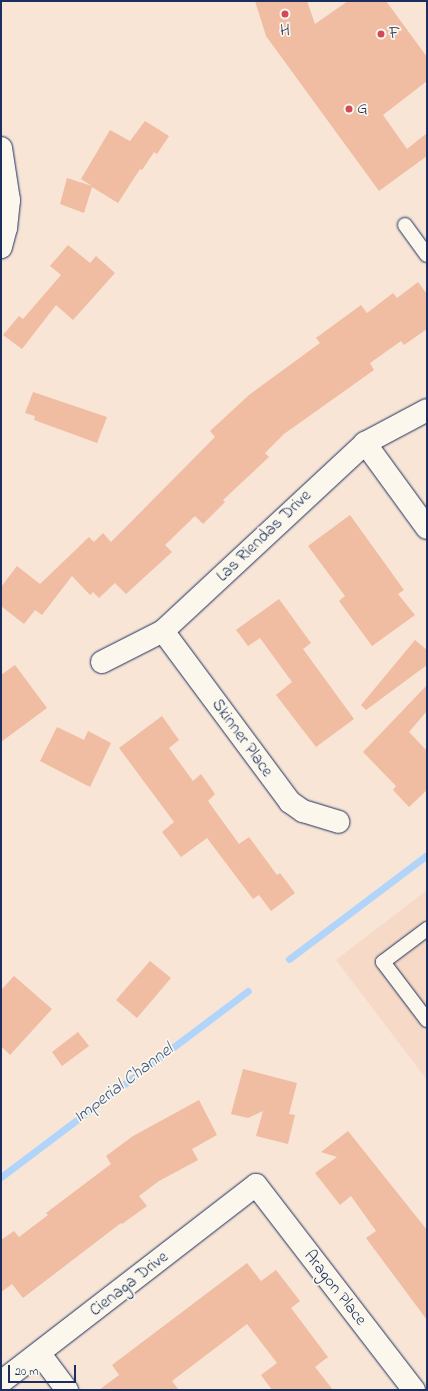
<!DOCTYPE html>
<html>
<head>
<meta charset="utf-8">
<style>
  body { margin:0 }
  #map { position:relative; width:428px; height:1391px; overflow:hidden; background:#f8e5d6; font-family:"Indie Flower",sans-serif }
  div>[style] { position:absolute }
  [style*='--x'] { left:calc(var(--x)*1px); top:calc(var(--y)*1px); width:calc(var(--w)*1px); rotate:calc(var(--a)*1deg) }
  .built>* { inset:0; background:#f6d9c6 }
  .stream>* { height:7px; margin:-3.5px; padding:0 3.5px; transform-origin:3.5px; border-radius:3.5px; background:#b1d5fa }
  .building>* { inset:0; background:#f0bca2 }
  .roads { filter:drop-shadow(0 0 1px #1b2f5e) drop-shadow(0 0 1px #1b2f5e) }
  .lane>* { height:14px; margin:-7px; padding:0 7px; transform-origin:7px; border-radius:7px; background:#fbf7ec }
  .street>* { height:22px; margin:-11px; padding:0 11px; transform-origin:11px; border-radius:11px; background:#fbf7ec }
  .dots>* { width:11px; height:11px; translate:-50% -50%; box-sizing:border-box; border:2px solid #fbf7ec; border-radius:50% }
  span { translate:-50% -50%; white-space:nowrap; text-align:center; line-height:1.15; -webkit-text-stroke:3.5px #fbf7ec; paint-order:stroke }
  .poi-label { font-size:17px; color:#1b2f5e }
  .left { translate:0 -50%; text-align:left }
  .street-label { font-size:17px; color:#1b2f5e }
  .water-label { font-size:18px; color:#405885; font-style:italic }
  .frame { position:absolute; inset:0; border:2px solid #1b2f5e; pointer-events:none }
  .scale { position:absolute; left:8px; top:1365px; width:68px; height:18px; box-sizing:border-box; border:2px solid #1b2f5e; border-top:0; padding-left:5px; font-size:12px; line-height:14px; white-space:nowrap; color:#1b2f5e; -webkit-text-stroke:3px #fbf7ec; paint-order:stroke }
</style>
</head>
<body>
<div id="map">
  <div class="built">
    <i style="clip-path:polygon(427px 890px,427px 1080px,336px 960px)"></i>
  </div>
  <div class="stream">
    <i style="--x:289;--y:959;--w:173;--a:-37"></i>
    <i style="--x:1;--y:1177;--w:309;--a:-37"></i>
  </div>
  <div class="building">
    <i style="clip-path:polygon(255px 1px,307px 1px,315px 24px,348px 1px,386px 1px,427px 57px,427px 81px,383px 115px,407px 149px,427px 133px,427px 156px,379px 191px,266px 36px)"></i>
    <i style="clip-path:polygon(145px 121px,169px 136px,157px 154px,154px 152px,142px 170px,140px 169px,118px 203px,92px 187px,84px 213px,60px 204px,67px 178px,92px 186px,81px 179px,110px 130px,130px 141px)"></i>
    <i style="clip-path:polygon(68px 245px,90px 263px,96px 256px,115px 273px,73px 320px,56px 305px,22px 349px,3px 335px,19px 316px,23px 319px,61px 275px,50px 266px)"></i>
    <i style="clip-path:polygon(418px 282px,427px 294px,427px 329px,404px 345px,401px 341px,370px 363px,374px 370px,284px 434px,265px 453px,269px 457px,223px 500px,225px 502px,203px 524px,195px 516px,165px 545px,172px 552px,126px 594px,115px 583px,99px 598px,93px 592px,90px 595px,72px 576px,42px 615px,35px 610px,24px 624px,1px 606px,1px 587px,17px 566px,40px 584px,89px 537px,94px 542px,103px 533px,111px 542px,215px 437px,210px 431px,249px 395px,320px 343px,316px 338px,361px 305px,367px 313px,393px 293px,397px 298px)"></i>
    <i style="clip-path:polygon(33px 392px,107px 417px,97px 443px,34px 420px,35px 416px,25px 413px)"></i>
    <i style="clip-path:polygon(350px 515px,404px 590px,398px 594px,415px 615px,372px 646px,339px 601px,345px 596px,308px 546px)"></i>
    <i style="clip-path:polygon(279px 599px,311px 643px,303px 649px,354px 719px,316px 747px,276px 695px,292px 682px,260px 638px,248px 646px,236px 630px)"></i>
    <i style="clip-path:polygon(415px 640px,427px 650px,427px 665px,366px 710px,361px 705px)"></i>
    <i style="clip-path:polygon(15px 665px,47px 708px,1px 742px,1px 675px)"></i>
    <i style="clip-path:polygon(427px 685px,427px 711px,409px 732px,427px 751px,427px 790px,409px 807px,393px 790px,396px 786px,363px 752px)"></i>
    <i style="clip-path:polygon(162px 716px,179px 740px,169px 748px,193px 781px,201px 774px,215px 794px,208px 801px,239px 844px,249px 837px,277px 875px,280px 873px,295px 893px,271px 911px,259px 895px,253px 899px,207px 838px,181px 857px,162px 832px,174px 822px,119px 748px)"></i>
    <i style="clip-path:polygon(57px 727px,84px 740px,88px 731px,111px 743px,90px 787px,40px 761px)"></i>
    <i style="clip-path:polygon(150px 961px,171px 978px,137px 1018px,116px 1000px)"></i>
    <i style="clip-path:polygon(14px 976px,52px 1009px,10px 1055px,1px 1046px,1px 990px)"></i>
    <i style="clip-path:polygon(78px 1032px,89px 1046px,62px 1066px,52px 1052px)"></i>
    <i style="clip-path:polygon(243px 1069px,297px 1083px,289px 1114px,295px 1115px,288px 1144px,256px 1136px,263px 1111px,248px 1118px,231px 1114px)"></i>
    <i style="clip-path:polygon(199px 1100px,217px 1135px,192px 1149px,198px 1160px,159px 1181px,139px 1196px,147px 1206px,122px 1224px,121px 1223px,23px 1298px,12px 1284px,1px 1292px,1px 1240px,14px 1231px,19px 1237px,48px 1215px,46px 1213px,111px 1164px,106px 1156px,133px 1136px)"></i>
    <i style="clip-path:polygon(348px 1131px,427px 1230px,427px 1320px,366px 1238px,376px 1231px,351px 1196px,340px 1205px,315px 1173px,337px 1157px,321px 1152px)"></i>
    <i style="clip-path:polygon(247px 1263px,261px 1281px,276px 1270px,300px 1301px,291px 1308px,328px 1357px,315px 1367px,333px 1390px,272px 1390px,261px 1375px,277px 1363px,247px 1324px,172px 1381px,179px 1390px,99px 1390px,119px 1375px,112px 1365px)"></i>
  </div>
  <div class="roads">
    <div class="lane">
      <i style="--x:405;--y:225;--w:37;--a:54"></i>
      <i style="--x:427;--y:929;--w:55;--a:143.1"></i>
      <i style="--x:383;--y:962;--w:73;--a:52.8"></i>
    </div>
    <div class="street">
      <i style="--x:1;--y:148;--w:53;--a:81.3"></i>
      <i style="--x:9;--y:200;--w:28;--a:96"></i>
      <i style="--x:6;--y:228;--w:20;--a:105"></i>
      <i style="--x:365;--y:443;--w:105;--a:53.9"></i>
      <i style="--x:163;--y:631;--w:213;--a:53.4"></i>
      <i style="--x:290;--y:802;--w:16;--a:35"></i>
      <i style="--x:303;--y:811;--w:37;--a:17"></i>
      <i style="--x:102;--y:662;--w:68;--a:-26.9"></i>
      <i style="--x:163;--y:631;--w:276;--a:-42.9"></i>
      <i style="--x:365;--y:443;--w:70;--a:-28"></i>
      <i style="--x:40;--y:1354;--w:45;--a:53.1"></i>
      <i style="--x:1;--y:1382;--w:322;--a:-37.7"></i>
      <i style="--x:256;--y:1185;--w:259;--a:52.4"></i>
    </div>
  </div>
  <div class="dots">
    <i style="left:285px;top:14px;background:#d1495b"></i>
    <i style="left:381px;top:34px;background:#d1495b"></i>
    <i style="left:349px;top:109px;background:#d1495b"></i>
  </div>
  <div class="poi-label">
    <span style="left:285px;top:31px">H</span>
    <span class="left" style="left:389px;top:34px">F</span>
    <span class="left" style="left:357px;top:109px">G</span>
  </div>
  <div class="street-label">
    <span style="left:264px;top:536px;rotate:-44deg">Las Riendas Drive</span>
    <span style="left:242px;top:738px;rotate:54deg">Skinner Place</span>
    <span style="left:129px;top:1284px;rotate:-38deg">Cienaga Drive</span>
    <span style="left:335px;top:1288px;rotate:52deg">Aragon Place</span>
  </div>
  <div class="water-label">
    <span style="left:124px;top:1084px;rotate:-37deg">Imperial Channel</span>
  </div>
  <div class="frame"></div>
  <div class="scale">20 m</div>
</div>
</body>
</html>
